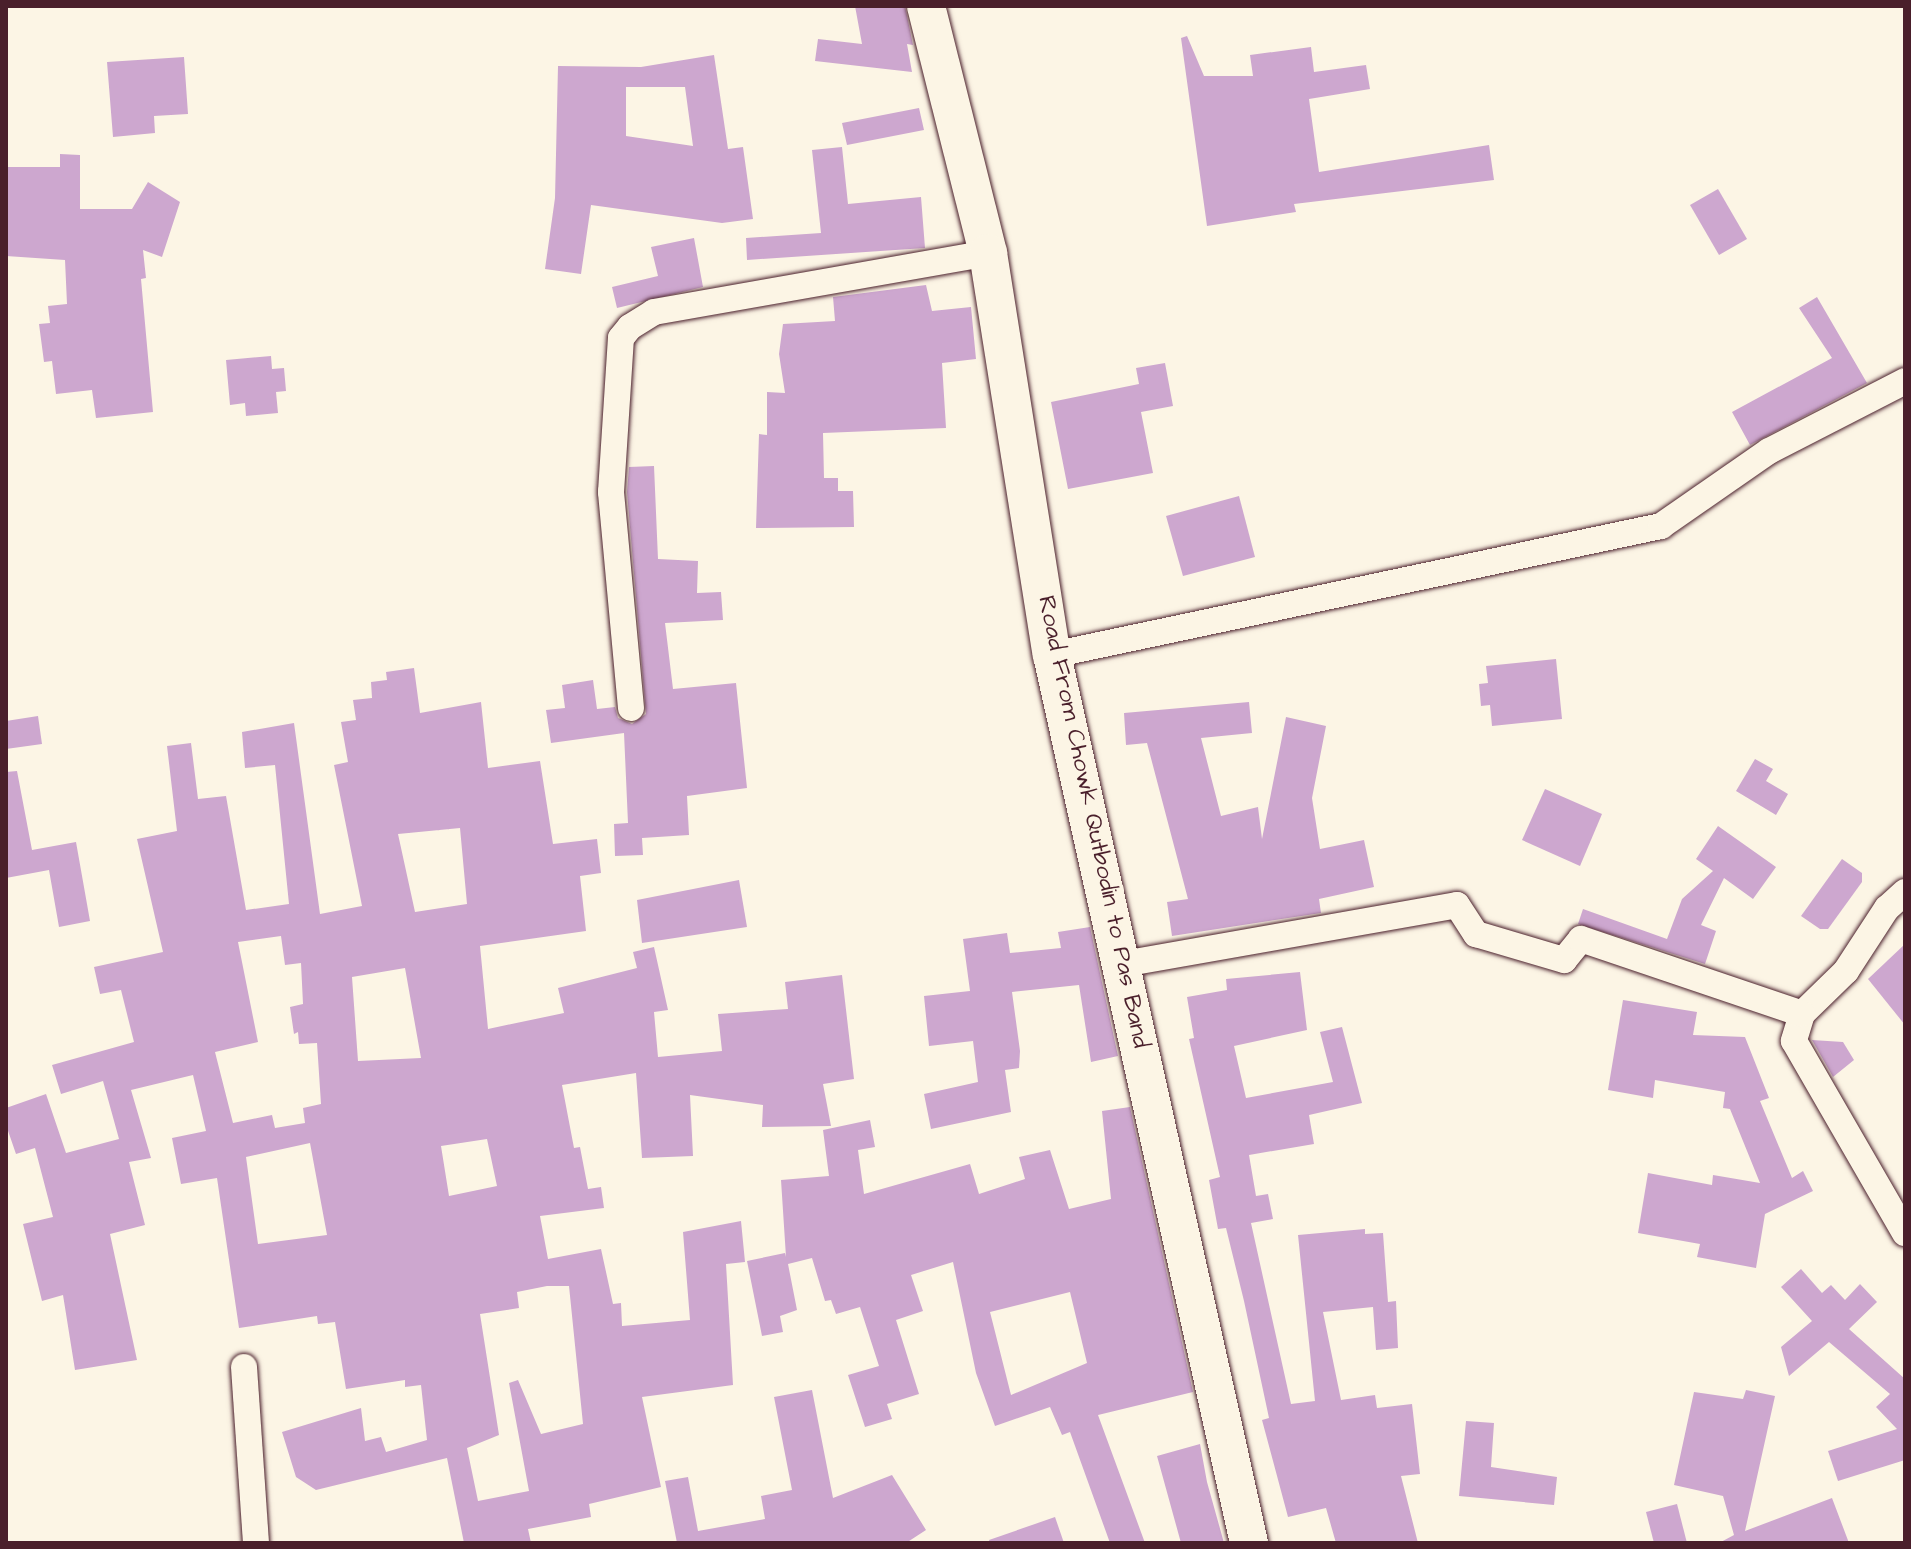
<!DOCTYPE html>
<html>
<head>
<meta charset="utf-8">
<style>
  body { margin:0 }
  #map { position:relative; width:1911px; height:1549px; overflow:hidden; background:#fcf5e5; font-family:"Architects Daughter",sans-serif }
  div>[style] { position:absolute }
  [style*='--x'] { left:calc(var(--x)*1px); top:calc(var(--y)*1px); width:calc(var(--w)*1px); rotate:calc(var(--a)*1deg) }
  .building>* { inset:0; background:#cda7cf }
  .roads { filter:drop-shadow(0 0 2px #4a1f2b) drop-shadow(0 0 2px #4a1f2b) }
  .street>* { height:26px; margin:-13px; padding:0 13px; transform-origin:13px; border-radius:13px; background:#fcf5e5 }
  .secondary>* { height:38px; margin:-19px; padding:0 19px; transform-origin:19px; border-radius:19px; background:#fcf5e5 }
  span { translate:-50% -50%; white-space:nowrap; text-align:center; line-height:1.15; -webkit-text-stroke:7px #fcf5e5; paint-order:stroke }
  .street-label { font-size:24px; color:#4a1f2b }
  .frame { position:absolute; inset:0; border:8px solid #4a1f2b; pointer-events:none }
</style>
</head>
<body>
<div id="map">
  <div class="building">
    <i style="clip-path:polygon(855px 6px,905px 6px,913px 45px,907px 44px,912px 72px,815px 61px,818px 39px,862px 44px)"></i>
    <i style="clip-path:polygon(1187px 36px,1204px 76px,1253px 76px,1250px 55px,1311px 47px,1314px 72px,1366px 65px,1370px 89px,1309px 99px,1319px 172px,1489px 145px,1494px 180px,1294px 204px,1296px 212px,1207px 226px,1181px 38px)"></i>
    <i style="clip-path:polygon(evenodd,714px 55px,728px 149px,743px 147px,753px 219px,722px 223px,591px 205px,581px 274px,545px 269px,555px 198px,558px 66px,641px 67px,714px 55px,626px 87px,685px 87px,693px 146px,626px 136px,626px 87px)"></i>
    <i style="clip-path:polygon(184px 57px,188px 114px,154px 116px,155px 133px,113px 137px,107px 62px)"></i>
    <i style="clip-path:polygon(919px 108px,924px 130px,847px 145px,842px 123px)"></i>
    <i style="clip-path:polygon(842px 147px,848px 204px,921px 197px,925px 248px,747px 260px,746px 238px,821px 233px,812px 150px)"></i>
    <i style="clip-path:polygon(60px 154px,80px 155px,80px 209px,132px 209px,148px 182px,180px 202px,162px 257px,143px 250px,146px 278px,141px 279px,153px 412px,96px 418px,92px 390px,56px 394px,52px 361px,44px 362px,39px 324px,50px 323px,48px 306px,67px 304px,65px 260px,6px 256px,6px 167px,60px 167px)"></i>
    <i style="clip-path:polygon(1718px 189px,1747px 239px,1719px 255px,1690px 205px)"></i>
    <i style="clip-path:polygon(694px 238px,703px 287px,617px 308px,612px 287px,658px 276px,651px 247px)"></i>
    <i style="clip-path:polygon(926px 285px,932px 311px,971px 307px,976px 359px,942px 363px,946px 428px,823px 433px,824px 478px,838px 478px,838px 491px,853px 491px,854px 527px,756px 528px,759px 434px,767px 435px,767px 392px,785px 393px,779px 354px,783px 324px,835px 321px,833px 297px)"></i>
    <i style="clip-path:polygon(1817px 297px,1867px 383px,1750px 445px,1732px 412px,1832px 358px,1799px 308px)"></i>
    <i style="clip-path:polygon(271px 356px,272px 369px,284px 368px,286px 391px,276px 392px,278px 413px,246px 416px,245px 403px,230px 405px,226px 360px)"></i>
    <i style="clip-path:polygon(1165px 363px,1173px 406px,1141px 412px,1153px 473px,1068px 489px,1051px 402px,1139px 384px,1136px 368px)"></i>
    <i style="clip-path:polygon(654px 466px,658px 559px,698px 561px,697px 593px,721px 592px,723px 620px,665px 623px,673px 689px,736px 683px,747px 788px,687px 796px,689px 835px,642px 838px,643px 855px,615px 856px,614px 824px,628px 823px,624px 733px,551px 743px,546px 710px,565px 708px,562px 685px,593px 680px,597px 709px,615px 707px,618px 718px,632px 724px,646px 714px,627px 492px,629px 467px)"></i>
    <i style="clip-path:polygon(1239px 496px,1255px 557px,1183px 576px,1166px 516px)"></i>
    <i style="clip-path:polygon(1556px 659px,1562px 719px,1492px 726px,1490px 705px,1481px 706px,1479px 684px,1488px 683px,1486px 666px)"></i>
    <i style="clip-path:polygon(evenodd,414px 668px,420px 713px,481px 702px,488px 768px,540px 761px,553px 844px,597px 839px,601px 873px,580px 876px,586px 931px,480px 946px,488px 1029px,564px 1013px,558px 988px,637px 968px,633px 952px,654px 947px,668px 1010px,654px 1012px,658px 1057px,722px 1051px,718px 1014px,788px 1009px,785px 982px,842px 975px,854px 1079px,823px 1084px,831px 1126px,762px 1127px,763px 1105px,690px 1095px,693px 1156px,642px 1158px,636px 1073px,562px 1085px,574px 1148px,580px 1147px,588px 1189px,601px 1187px,604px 1208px,540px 1216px,548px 1259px,601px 1249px,613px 1304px,621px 1303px,622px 1326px,690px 1320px,683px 1232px,741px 1221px,745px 1262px,726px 1264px,733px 1385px,642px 1397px,661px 1487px,589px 1504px,591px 1517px,528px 1529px,531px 1543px,464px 1543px,447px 1458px,316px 1490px,296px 1477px,282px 1432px,361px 1408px,365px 1441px,381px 1437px,386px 1452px,427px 1440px,421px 1385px,405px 1387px,405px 1380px,346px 1389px,335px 1322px,318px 1324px,317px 1316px,239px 1328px,217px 1178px,181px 1184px,172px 1138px,206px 1131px,193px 1075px,131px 1090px,151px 1158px,129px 1162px,145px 1225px,110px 1234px,137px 1360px,75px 1370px,63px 1295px,42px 1301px,23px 1224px,53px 1217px,35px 1148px,16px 1154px,6px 1125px,6px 1108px,46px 1094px,66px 1153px,119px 1139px,103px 1081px,61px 1094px,52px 1065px,134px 1042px,121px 990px,100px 994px,94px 967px,163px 952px,137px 839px,177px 831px,167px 746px,191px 743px,198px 799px,226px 796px,246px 910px,289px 904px,275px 765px,245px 768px,242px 732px,294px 723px,320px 914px,362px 906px,334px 765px,348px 762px,341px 722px,356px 720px,353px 700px,372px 698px,371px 682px,387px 680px,386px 672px,414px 668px,460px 828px,467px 904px,415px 912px,398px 834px,460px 828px,414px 668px,281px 936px,285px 965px,301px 963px,303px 1004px,290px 1007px,294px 1034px,298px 1032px,299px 1044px,317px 1043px,321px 1104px,303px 1108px,305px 1123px,275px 1128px,272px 1115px,233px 1123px,215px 1052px,258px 1042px,238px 942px,281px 936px,414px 668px,405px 968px,421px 1058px,358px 1061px,352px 977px,405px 968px,414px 668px,487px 1139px,497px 1186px,449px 1196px,441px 1146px,487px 1139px,414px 668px,310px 1143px,327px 1235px,258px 1244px,246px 1157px,310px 1143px,414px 668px,547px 1286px,569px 1286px,583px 1424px,541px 1434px,518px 1380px,509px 1383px,529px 1491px,478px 1501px,467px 1448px,499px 1435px,480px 1314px,519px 1308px,517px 1292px,547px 1286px)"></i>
    <i style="clip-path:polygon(1249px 702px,1252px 733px,1201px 738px,1221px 816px,1258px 807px,1262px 839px,1286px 717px,1326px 726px,1312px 798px,1320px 849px,1364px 840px,1374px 887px,1319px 899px,1321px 913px,1172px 936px,1167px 902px,1188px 899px,1147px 743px,1126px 745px,1124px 713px)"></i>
    <i style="clip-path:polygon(38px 716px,42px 744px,6px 749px,6px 721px)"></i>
    <i style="clip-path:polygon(1755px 759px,1773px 769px,1766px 781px,1788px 794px,1776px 815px,1736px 791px)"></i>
    <i style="clip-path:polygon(17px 771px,32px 850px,76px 842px,90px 921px,59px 927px,49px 870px,6px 878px,6px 772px)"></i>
    <i style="clip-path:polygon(1545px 789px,1602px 814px,1580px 866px,1522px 840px)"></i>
    <i style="clip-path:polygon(1718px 826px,1776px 867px,1753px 899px,1724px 878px,1701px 925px,1716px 931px,1705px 964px,1578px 924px,1583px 909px,1667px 939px,1682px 899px,1713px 871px,1696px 859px)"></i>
    <i style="clip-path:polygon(1842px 859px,1862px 873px,1862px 882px,1828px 929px,1820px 929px,1801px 916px)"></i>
    <i style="clip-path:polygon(739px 880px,747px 927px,642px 943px,637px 900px)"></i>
    <i style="clip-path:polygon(1090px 927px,1118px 1056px,1091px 1062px,1079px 985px,1012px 992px,1020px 1051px,1019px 1068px,1005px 1070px,1011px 1112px,931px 1129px,924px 1094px,978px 1082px,973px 1041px,929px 1046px,924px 996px,970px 991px,963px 939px,1007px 933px,1010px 953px,1061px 948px,1058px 932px)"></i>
    <i style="clip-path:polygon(1905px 944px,1905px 1025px,1868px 979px)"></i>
    <i style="clip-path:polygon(1300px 972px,1307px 1030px,1234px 1046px,1246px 1098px,1333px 1082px,1320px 1032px,1342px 1027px,1362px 1103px,1309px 1115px,1314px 1144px,1249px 1155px,1256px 1196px,1268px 1194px,1273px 1219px,1251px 1223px,1291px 1404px,1315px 1401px,1298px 1235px,1365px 1229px,1365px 1234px,1383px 1233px,1388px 1302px,1396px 1301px,1398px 1348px,1376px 1350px,1373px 1307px,1323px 1312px,1341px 1400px,1375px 1395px,1377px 1408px,1412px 1404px,1420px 1474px,1401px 1476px,1418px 1543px,1336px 1543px,1326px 1508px,1288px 1517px,1262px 1420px,1269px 1418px,1244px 1301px,1226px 1228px,1218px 1229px,1209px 1180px,1220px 1177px,1189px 1039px,1194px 1038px,1187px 997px,1227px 990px,1226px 979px)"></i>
    <i style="clip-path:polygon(1623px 1000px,1697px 1012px,1693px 1035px,1745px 1037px,1769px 1098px,1760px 1101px,1792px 1178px,1803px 1171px,1813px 1191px,1765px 1214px,1756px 1268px,1697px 1257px,1700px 1244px,1638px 1233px,1648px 1173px,1712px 1185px,1713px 1175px,1760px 1183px,1730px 1109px,1723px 1108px,1725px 1092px,1655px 1080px,1653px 1098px,1608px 1090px)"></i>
    <i style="clip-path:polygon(1812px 1040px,1843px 1042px,1854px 1060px,1833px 1077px)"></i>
    <i style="clip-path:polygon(evenodd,1130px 1107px,1193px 1392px,1098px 1415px,1145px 1543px,1110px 1543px,1070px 1432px,1062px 1435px,1050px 1407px,995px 1426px,976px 1373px,953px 1262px,911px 1275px,923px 1311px,896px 1320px,919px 1394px,887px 1404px,892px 1419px,865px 1427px,848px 1375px,879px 1366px,860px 1307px,836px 1314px,831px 1300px,825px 1301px,812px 1258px,788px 1264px,797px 1310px,780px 1316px,783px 1332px,762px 1336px,747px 1261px,785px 1253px,786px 1257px,781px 1180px,829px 1176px,823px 1130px,870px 1120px,875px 1147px,858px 1150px,864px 1194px,970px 1164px,979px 1194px,1025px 1179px,1019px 1157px,1050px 1150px,1069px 1209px,1111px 1199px,1102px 1111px,1130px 1107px,1070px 1292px,1087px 1363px,1011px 1395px,990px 1312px,1070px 1292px)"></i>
    <i style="clip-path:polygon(1801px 1269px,1822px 1293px,1831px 1285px,1845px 1300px,1860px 1284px,1877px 1302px,1849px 1329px,1905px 1379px,1905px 1460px,1838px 1481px,1828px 1451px,1897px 1429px,1876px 1407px,1890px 1394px,1829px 1342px,1789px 1376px,1781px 1347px,1812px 1321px,1781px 1287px)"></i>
    <i style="clip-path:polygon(812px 1390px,833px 1498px,892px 1475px,926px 1530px,906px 1543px,677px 1543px,665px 1481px,688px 1477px,698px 1531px,765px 1519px,761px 1496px,792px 1490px,774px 1397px)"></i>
    <i style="clip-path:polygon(1746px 1390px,1775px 1396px,1745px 1531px,1832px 1498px,1849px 1543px,1719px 1543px,1734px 1535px,1723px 1496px,1674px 1485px,1694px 1392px,1743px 1399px)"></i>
    <i style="clip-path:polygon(1466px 1421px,1494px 1423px,1491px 1467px,1557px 1477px,1554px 1505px,1459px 1496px)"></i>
    <i style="clip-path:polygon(1200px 1444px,1207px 1482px,1224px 1543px,1181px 1543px,1157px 1456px)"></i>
    <i style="clip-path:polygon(1677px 1504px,1687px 1543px,1654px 1543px,1646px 1512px)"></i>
    <i style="clip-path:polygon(1055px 1517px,1064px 1543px,990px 1543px,989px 1540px)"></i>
  </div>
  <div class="roads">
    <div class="street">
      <i style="--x:1052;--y:655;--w:623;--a:-11.96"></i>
      <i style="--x:1661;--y:526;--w:131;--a:-34.8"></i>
      <i style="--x:1769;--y:451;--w:153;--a:-27.2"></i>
      <i style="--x:631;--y:708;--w:217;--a:-95.3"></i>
      <i style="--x:611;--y:492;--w:154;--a:-86.3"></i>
      <i style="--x:621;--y:338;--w:14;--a:-51"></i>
      <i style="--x:630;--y:327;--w:28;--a:-32"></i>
      <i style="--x:654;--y:312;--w:339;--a:-10"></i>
      <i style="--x:1905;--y:892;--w:24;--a:138"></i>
      <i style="--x:1887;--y:908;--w:75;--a:123.1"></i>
      <i style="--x:1846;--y:971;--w:62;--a:135.7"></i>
      <i style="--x:1802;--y:1014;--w:28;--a:107"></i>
      <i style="--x:1794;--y:1041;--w:222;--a:60"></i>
      <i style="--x:1123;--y:964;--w:339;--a:-10"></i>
      <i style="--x:1457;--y:905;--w:35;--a:57"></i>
      <i style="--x:1476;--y:934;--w:92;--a:16.5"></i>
      <i style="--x:1564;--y:960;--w:27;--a:-51"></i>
      <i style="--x:1581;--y:939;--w:233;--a:18.7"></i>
      <i style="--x:244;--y:1367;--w:176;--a:86.1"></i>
    </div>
    <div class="secondary">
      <i style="--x:926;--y:6;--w:255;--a:75.9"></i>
      <i style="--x:988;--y:253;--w:407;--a:81"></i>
      <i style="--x:1052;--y:655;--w:910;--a:77.49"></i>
    </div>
  </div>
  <div class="street-label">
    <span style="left:1093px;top:822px;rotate:78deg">Road From Chowk Qutbodin to Pas Band</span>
  </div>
  <div class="frame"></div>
</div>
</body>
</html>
